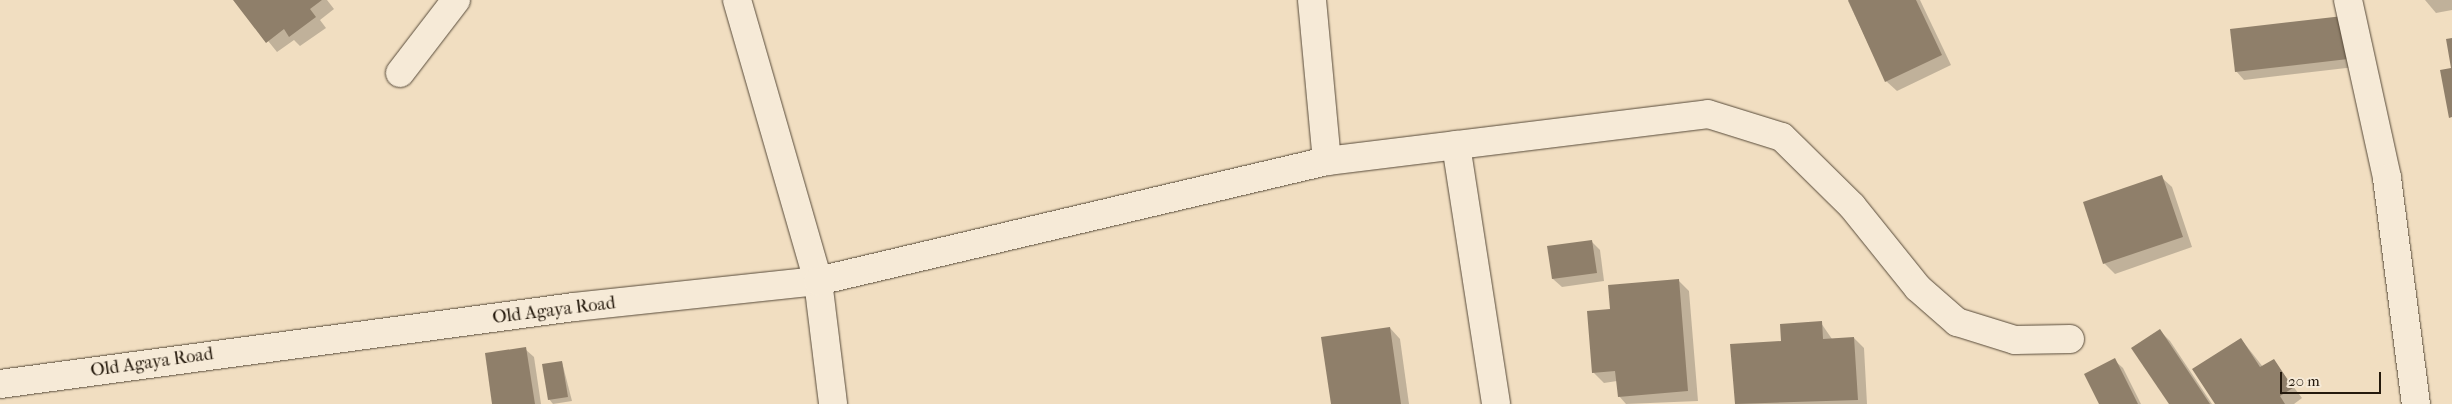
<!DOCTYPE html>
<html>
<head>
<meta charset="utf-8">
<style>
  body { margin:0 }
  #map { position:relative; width:2452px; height:404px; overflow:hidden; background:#f1dec1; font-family:"IM FELL French Canon",serif }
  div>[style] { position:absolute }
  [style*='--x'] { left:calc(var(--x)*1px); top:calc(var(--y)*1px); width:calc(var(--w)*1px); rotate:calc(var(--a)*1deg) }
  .shadow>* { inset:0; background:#0003 }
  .building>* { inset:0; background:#8f7f6a }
  .roads { filter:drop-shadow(0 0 1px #574a39) drop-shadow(0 0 1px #574a39) }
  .minor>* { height:28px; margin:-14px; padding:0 14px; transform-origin:14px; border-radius:14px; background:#f6ead7 }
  span { translate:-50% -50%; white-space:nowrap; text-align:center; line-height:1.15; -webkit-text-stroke:4.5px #f6ead7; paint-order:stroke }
  .street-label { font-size:18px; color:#24190c }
  .scale { position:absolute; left:2280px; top:372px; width:101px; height:22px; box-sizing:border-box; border:2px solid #24190c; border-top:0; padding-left:6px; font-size:15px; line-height:18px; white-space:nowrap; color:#24190c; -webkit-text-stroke:4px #f6ead7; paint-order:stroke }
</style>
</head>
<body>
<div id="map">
  <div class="shadow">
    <i style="clip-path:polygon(235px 0,327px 0,334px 9px,320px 20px,326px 28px,300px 46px,294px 40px,277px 52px)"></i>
    <i style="clip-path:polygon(1920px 0,1951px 65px,1897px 91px,1886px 81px,1848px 1px)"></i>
    <i style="clip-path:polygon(2425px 0,2452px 0,2452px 10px,2436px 13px)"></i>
    <i style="clip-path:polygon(2343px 17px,2355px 67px,2244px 80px,2236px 71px)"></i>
    <i style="clip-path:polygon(2161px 177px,2172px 187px,2192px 247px,2115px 274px,2104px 263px)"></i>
    <i style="clip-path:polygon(1592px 242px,1600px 250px,1604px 281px,1562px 287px,1553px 279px,1549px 247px)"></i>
    <i style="clip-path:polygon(1678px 280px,1689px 291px,1698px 401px,1626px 404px,1619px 396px,1617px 381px,1604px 383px,1593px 372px)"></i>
    <i style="clip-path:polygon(1821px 323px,1832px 339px,1854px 338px,1864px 348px,1867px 404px,1736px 404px,1732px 345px,1783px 343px)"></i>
    <i style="clip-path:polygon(1390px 328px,1400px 339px,1409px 404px,1332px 404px)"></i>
    <i style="clip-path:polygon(2160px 331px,2170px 341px,2212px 404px,2171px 404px)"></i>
    <i style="clip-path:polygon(2241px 339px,2263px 367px,2273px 360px,2302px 398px,2294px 404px,2217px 404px)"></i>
    <i style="clip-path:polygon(525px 349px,534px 357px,541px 404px,494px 404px)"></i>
    <i style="clip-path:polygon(2114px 360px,2123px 368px,2141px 404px,2100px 404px)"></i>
    <i style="clip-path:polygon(562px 362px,572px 401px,553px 404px,549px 399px)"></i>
  </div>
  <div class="building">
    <i style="clip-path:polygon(233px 0,322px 0,310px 9px,316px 17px,289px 37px,284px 29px,266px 43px)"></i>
    <i style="clip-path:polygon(1848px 0,1916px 0,1942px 55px,1885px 82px)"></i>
    <i style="clip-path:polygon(2343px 16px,2348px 59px,2235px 72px,2230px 29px)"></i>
    <i style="clip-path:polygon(2452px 38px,2452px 117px,2449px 118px,2440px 70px,2451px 68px,2446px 39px)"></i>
    <i style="clip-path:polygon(2162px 175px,2183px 237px,2103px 264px,2083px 202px)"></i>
    <i style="clip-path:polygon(1592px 240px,1597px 273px,1552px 279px,1547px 246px)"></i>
    <i style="clip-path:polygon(1679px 279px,1688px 391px,1618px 397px,1615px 371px,1592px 373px,1587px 311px,1610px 309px,1608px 285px)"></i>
    <i style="clip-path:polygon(1822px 321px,1823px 339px,1854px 337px,1858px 400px,1735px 404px,1730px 344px,1781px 341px,1780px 324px)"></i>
    <i style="clip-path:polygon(1390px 327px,1401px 404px,1331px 404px,1321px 337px)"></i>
    <i style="clip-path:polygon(2160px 329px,2210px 404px,2169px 404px,2131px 348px)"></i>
    <i style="clip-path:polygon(2241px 338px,2260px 367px,2274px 359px,2293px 388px,2280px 396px,2285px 404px,2215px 404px,2192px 369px)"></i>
    <i style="clip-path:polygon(526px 347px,535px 404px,492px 404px,485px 353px)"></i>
    <i style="clip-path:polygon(2115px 358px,2138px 404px,2099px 404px,2084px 374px)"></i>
    <i style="clip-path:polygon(562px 361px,568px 397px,548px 400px,542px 364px)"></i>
  </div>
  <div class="roads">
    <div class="minor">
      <i style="--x:737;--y:0;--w:292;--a:73.9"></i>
      <i style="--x:818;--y:281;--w:124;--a:83"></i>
      <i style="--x:1312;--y:0;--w:162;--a:84.7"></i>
      <i style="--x:2348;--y:0;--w:182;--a:77.6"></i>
      <i style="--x:2387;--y:178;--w:228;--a:82.7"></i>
      <i style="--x:400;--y:73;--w:92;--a:-52.5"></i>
      <i style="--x:1456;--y:145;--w:262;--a:81.2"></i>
      <i style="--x:0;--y:384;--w:579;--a:-7.64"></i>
      <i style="--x:574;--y:307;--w:245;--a:-6.1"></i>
      <i style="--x:818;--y:281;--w:523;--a:-13.27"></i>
      <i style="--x:1327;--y:161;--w:384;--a:-7"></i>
      <i style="--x:1708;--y:114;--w:77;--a:17.3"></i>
      <i style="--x:1782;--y:137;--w:98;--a:44.6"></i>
      <i style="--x:1852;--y:206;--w:105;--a:51.2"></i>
      <i style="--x:1918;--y:288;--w:52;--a:41.1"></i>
      <i style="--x:1957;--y:322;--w:61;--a:17.2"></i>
      <i style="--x:2015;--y:340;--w:55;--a:-1"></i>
    </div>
  </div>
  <div class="street-label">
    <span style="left:554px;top:311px;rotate:-7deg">Old Agaya Road</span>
    <span style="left:152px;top:363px;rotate:-8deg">Old Agaya Road</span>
  </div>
  <div class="scale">20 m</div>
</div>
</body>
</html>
